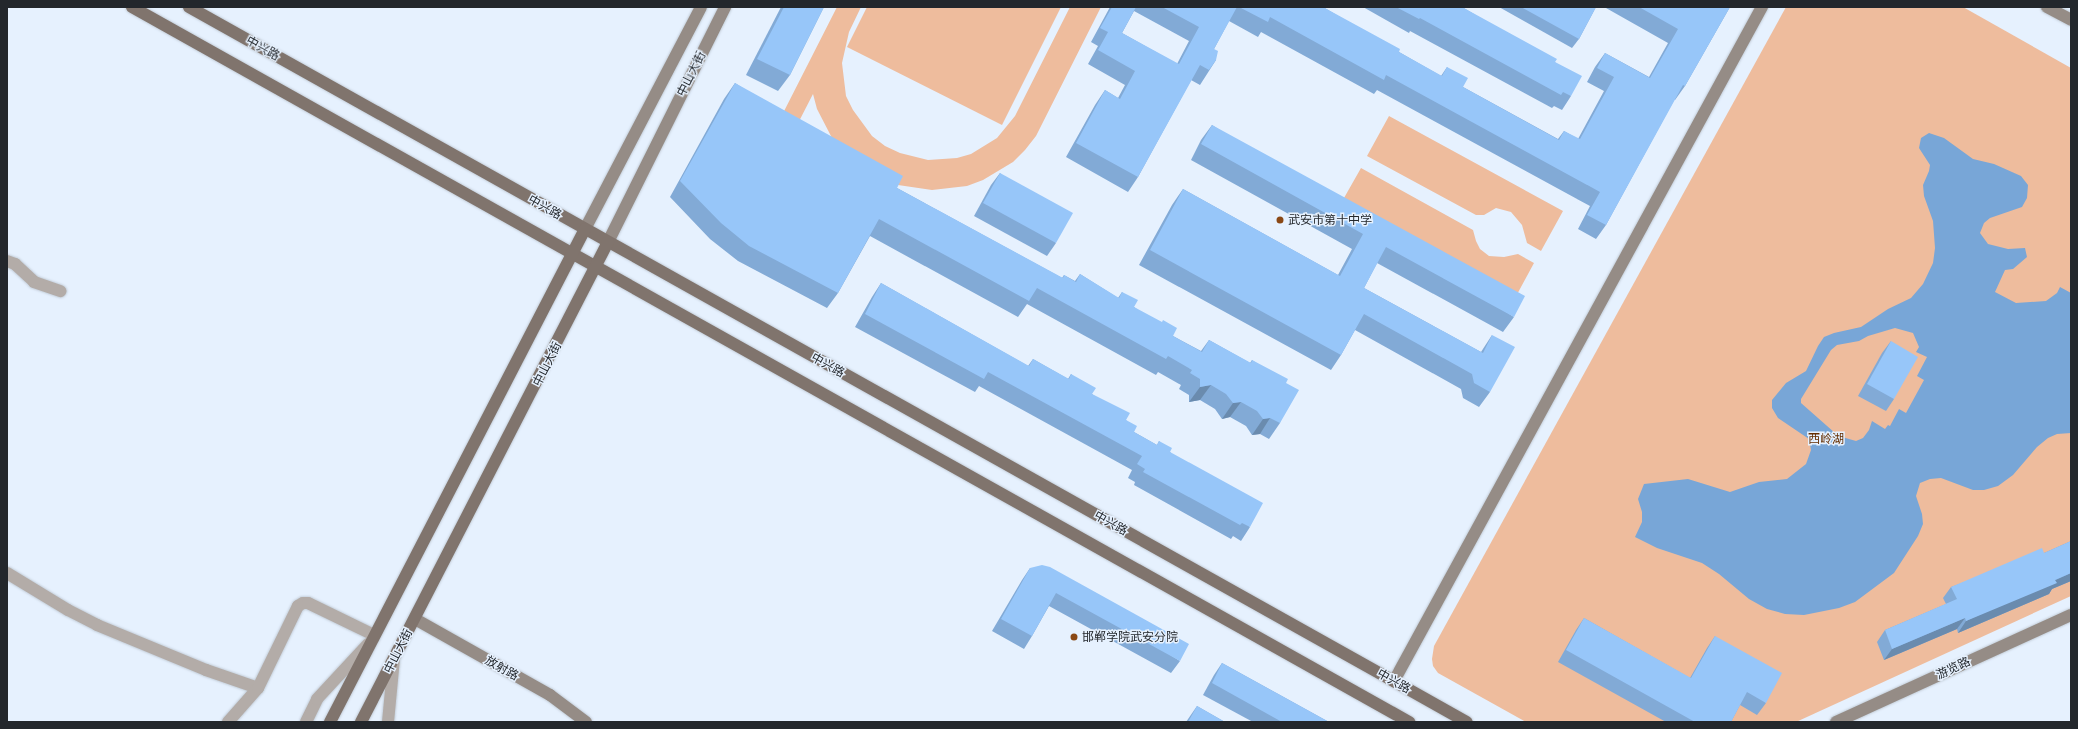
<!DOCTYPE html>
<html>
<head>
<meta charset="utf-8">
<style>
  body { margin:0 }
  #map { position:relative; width:2078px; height:729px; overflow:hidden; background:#e6f1fe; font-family:Montserrat,"Noto Sans SC",sans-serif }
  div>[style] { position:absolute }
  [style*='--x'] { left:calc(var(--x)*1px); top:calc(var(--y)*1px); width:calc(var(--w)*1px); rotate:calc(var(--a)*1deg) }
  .green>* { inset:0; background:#eebc9d }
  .water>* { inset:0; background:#78a6d7 }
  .roads { filter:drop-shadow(0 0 1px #c3cdd8) drop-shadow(0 0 1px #c3cdd8) }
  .street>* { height:12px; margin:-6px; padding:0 6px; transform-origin:6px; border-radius:6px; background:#b3aca8 }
  .secondary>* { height:12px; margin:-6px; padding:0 6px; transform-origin:6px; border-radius:6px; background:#958c86 }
  .primary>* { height:12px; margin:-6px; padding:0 6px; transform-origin:6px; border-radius:6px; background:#80746d }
  .wall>* { inset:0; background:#82aad6 }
  .shaded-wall>* { inset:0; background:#6a8bae }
  .building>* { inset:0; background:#97c6f9 }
  .dots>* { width:11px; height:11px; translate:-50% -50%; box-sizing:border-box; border:2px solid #e6f1fe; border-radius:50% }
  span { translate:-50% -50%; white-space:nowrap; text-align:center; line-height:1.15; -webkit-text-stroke:3px #e6f1fe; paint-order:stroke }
  .street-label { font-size:12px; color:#23272c }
  .poi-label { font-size:12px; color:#23272c }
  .left { translate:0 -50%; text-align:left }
  .park-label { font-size:12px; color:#632d00 }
  .frame { position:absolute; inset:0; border:8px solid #23272c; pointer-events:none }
</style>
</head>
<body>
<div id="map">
  <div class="green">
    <i style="clip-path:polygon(837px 7px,861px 7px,849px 32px,842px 63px,846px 96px,853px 110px,872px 136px,885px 146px,900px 153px,928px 160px,957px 158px,971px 154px,997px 138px,1015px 116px,1070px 7px,1101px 7px,1036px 136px,1025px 150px,1013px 162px,983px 180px,967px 186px,932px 190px,898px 185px,832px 138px,817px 109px,813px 94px,794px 131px,778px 123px)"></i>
    <i style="clip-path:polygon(867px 7px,1061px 7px,1002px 125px,847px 47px)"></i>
    <i style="clip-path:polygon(1786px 7px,1963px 7px,2071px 68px,2071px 596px,1796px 722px,1526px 722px,1438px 673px,1433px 666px,1432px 659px,1434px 646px)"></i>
    <i style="clip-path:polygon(1389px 116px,1563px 211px,1541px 251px,1527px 243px,1522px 225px,1511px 212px,1496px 208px,1484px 215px,1476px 215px,1367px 156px)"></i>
    <i style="clip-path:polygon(1361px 168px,1473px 230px,1476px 241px,1480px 249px,1489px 256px,1504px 257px,1518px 254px,1534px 263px,1514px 300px,1340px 205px)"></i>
  </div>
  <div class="water">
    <i style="clip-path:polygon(evenodd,1929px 133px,1944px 138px,1973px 159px,1994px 164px,2021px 176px,2028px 185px,2027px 198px,2022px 207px,1990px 218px,1984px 223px,1980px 233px,1988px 244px,2008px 249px,2025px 248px,2027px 257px,2013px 269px,2005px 270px,1995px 292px,2016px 303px,2046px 301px,2057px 293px,2060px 287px,2071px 293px,2071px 433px,2057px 434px,2048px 438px,2037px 447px,2013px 475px,1998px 486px,1984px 490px,1973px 490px,1941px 478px,1930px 479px,1920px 483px,1916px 496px,1922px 514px,1923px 524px,1918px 536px,1894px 573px,1855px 602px,1839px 608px,1804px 615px,1785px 614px,1767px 609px,1749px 599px,1719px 574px,1702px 563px,1657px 548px,1635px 537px,1642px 522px,1642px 512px,1638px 499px,1644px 484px,1688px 479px,1730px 492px,1759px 482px,1787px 479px,1806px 464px,1811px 450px,1809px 439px,1778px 418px,1772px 408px,1772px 400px,1786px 383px,1806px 371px,1818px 346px,1824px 337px,1834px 333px,1861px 327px,1888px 309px,1911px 298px,1923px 284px,1933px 263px,1935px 248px,1933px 221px,1924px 196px,1923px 185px,1929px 171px,1930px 165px,1919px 148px,1921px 138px,1929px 133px,1895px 328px,1913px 333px,1919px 347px,1916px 352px,1927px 357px,1917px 376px,1924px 380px,1906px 413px,1899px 409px,1890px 426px,1888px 425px,1885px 429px,1872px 421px,1869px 430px,1863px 438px,1856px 441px,1842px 437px,1835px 433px,1801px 403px,1801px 399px,1831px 350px,1837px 345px,1859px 341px,1868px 336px,1895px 328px)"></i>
  </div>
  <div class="roads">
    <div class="street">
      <i style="--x:7;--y:261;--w:9;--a:21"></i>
      <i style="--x:15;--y:264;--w:26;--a:43"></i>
      <i style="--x:34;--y:282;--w:28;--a:19"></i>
      <i style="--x:7;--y:573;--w:71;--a:31.2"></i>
      <i style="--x:68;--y:610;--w:33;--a:27"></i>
      <i style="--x:97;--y:625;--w:118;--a:22.4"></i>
      <i style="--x:206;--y:670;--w:55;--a:19.1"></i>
      <i style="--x:228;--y:722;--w:45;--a:-48.6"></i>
      <i style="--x:258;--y:688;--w:91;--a:-64"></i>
      <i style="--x:298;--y:606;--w:6;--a:-31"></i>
      <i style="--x:303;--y:603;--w:5;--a:0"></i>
      <i style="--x:308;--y:603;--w:73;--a:25.9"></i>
      <i style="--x:306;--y:722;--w:25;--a:-64"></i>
      <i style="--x:317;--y:699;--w:75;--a:-47.2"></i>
      <i style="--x:388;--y:722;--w:64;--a:-84.6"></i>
    </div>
    <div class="secondary">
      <i style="--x:2047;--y:7;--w:27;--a:28"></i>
      <i style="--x:585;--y:229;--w:250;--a:-62.4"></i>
      <i style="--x:608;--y:242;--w:263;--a:-63.5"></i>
      <i style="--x:415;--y:619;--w:155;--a:29.4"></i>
      <i style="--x:550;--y:695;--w:45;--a:36.9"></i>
      <i style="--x:1394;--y:681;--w:768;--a:-61.37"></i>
      <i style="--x:1836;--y:722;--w:258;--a:-24.5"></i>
    </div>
    <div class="primary">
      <i style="--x:132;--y:7;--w:1464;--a:29.24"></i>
      <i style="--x:189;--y:7;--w:1464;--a:29.23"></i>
      <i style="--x:330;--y:722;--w:555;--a:-62.65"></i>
      <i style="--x:361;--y:722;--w:540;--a:-62.77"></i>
    </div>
  </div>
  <div class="wall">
    <i style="clip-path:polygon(781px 7px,824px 7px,790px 75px,778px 91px,746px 75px)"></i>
    <i style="clip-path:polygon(evenodd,1110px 7px,1323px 7px,1399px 52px,1441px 76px,1447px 67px,1463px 87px,1558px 139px,1564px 131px,1578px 139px,1604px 91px,1587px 82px,1595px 67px,1605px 53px,1649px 77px,1668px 43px,1606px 8px,1607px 7px,1730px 7px,1685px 86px,1675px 100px,1674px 100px,1606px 225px,1596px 239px,1578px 229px,1590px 206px,1377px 90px,1374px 94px,1261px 32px,1258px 37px,1229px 21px,1214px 49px,1216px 60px,1200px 85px,1191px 80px,1138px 177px,1128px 192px,1066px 157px,1095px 105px,1105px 90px,1118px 98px,1125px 85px,1088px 64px,1098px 46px,1091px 42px,1110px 7px,1134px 11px,1189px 41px,1177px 64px,1122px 33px,1134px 11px)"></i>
    <i style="clip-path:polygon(1363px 7px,1462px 7px,1555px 62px,1571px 96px,1562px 110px,1554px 106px,1552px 108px,1410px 31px,1409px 33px)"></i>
    <i style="clip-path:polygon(1499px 7px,1596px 7px,1579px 39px,1572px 48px)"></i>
    <i style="clip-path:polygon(735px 83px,897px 188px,1062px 278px,1064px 275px,1075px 281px,1080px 274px,1118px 298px,1122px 292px,1134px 307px,1173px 336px,1201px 351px,1209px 340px,1250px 363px,1252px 360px,1286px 383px,1280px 423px,1269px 439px,1260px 434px,1252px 435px,1246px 426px,1230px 417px,1222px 419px,1215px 409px,1200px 400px,1189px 402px,1189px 395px,1179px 389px,1181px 385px,1158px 372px,1156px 375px,1027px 304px,1018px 317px,870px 236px,838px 293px,827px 308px,738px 261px,710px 239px,670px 197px,724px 99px)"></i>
    <i style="clip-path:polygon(1212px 125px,1514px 317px,1503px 332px,1377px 263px,1364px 288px,1481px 352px,1492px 335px,1490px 392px,1479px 407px,1463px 398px,1461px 389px,1355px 330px,1341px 355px,1331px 370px,1139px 265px,1172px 205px,1183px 189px,1338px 275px,1352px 249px,1191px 160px,1201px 140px)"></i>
    <i style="clip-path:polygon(1000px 173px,1056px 243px,1047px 256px,974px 216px,991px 185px)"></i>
    <i style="clip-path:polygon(881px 283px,1028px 366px,1033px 359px,1068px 379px,1071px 374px,1092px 394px,1126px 420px,1134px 432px,1157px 445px,1159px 441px,1170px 452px,1250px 527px,1241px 541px,1233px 536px,1231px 539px,1134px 485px,1135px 482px,1128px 478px,1132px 470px,979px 386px,975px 392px,855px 327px,872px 297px)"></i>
    <i style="clip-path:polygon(1891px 341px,1894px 399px,1886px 411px,1858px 396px,1882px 353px)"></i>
    <i style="clip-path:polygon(2071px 541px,2071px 581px,2052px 589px,2049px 594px,1958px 633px,1957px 629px,1884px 660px,1877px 642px,1885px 630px,1946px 604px,1943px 598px,1951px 587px,2044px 553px)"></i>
    <i style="clip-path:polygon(1030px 568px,1180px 661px,1171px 673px,1049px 606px,1032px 636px,1024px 649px,992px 631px,1022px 580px)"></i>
    <i style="clip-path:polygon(1584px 618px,1690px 678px,1707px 648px,1715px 636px,1766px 703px,1757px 715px,1740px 705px,1731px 722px,1666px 722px,1558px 662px,1576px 630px)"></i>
    <i style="clip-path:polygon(1222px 663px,1329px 722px,1253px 722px,1203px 695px,1214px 675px)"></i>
    <i style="clip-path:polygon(1197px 706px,1225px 722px,1186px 722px)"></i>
  </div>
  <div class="shaded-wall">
    <i style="clip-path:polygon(1211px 385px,1200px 400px,1189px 402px,1200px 387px)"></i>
    <i style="clip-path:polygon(1241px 402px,1230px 417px,1222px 419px,1233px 403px)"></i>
    <i style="clip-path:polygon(1270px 418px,1260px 434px,1252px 435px,1263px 419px)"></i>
    <i style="clip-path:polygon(2071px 573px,2071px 581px,2052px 589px,2049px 594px,1958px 633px,1966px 621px)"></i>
    <i style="clip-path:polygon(1965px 618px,1957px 629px,1884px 660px,1892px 649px)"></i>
  </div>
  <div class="building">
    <i style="clip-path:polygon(784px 7px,824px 7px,790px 75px,757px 59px)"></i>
    <i style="clip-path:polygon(1112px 7px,1136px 7px,1122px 33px,1179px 64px,1199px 27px,1162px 7px,1237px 7px,1214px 49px,1218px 51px,1216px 60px,1209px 70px,1200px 65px,1138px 177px,1076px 143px,1105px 90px,1120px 99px,1135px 71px,1098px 50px,1108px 32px,1100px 28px)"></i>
    <i style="clip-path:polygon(1239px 7px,1323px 7px,1400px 49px,1399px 52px,1442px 76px,1447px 67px,1468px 78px,1463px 87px,1559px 140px,1564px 131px,1580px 139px,1614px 77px,1597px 68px,1605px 53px,1650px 78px,1678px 29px,1639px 7px,1730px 7px,1685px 86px,1683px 85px,1606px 225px,1587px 215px,1600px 192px,1386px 75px,1384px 80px,1270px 17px,1268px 22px)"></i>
    <i style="clip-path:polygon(1396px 7px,1462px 7px,1557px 59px,1555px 62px,1582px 76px,1571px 96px,1563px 92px,1561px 95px,1420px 18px,1419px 19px)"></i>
    <i style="clip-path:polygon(1521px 7px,1596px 7px,1579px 39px)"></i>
    <i style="clip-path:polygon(735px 83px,903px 176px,897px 188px,1063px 278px,1064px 275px,1076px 282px,1080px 274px,1119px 298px,1122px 292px,1138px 300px,1134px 307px,1162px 322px,1163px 320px,1177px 328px,1173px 336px,1202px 352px,1209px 340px,1251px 363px,1252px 360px,1288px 379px,1286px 383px,1299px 390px,1280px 423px,1270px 418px,1263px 419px,1257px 411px,1241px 402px,1233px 403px,1226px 394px,1211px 385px,1200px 387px,1200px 379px,1190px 373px,1192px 370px,1168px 356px,1166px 359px,1037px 288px,1029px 301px,879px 219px,838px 293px,749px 246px,721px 223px,680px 181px)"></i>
    <i style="clip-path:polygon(1212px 125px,1525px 296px,1514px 317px,1386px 247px,1364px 288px,1483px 353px,1492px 335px,1515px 347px,1490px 392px,1474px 383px,1472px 374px,1364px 314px,1341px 355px,1150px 250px,1183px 189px,1340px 276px,1363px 234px,1201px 144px)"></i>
    <i style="clip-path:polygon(1000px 173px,1073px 213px,1056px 243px,983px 203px)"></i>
    <i style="clip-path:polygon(881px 283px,1029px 366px,1033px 359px,1069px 379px,1071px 374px,1096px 388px,1092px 394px,1130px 413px,1126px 420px,1137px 426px,1134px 432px,1157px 445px,1159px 441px,1172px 448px,1170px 452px,1263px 503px,1250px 527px,1242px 523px,1240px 525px,1143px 472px,1145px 469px,1137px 464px,1142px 456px,988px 372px,984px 379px,865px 314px)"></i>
    <i style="clip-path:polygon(1891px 341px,1918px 357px,1894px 399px,1867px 384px)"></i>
    <i style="clip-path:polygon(2071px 541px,2071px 573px,2055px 580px,2057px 583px,1966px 621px,1965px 618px,1892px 649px,1885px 630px,1957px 599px,1951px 587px,2042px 548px,2044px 553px)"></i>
    <i style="clip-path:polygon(1042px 565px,1050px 567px,1189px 644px,1180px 661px,1056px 593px,1032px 636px,1001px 619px,1030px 568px)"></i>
    <i style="clip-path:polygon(1584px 618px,1691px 678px,1715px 636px,1782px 673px,1766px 703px,1747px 692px,1731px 722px,1695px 722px,1566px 650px)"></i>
    <i style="clip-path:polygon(1222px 663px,1329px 722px,1282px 722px,1212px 683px)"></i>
    <i style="clip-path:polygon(1197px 706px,1225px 722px,1188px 722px)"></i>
  </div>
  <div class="dots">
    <i style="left:1280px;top:220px;background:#8a4815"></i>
    <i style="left:1074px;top:637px;background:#8a4815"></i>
  </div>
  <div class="street-label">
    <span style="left:263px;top:48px;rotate:29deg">中兴路</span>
    <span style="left:691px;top:74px;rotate:-63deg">中山大街</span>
    <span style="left:545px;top:207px;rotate:29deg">中兴路</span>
    <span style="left:547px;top:364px;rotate:-63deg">中山大街</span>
    <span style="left:828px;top:365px;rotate:29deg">中兴路</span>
    <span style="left:1111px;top:523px;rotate:29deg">中兴路</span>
    <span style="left:398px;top:651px;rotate:-63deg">中山大街</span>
    <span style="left:502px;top:668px;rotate:29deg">放射路</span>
    <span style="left:1953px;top:668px;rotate:-25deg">游览路</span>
    <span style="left:1394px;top:681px;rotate:29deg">中兴路</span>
  </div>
  <div class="poi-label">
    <span class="left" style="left:1288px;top:220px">武安市第十中学</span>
    <span class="left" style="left:1082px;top:637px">邯郸学院武安分院</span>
  </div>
  <div class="park-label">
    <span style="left:1826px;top:439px">西岭湖</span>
  </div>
  <div class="frame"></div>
</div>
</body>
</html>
